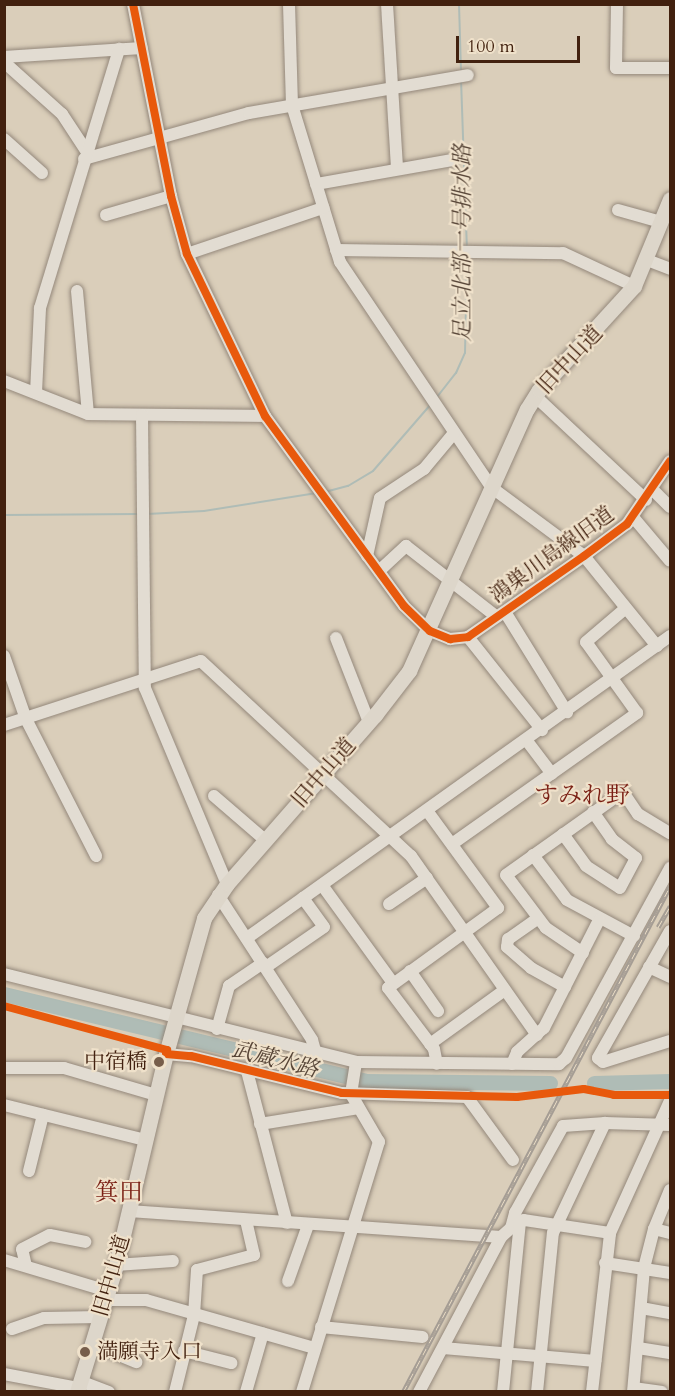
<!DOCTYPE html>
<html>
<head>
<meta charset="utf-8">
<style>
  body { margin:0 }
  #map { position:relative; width:675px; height:1396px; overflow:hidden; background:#daceba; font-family:Cardo,"Noto Serif JP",serif }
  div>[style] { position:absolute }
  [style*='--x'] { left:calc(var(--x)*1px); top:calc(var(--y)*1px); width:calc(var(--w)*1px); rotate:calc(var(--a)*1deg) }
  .stream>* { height:2px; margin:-1px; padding:0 1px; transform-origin:1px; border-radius:1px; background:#afbcb6 }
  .river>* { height:15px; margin:-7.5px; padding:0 7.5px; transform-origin:7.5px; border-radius:7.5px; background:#afbcb6 }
  .roads { filter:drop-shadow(0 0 2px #94887b) drop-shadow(0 0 2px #94887b) }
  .minor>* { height:12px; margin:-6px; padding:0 6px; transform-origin:6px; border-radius:6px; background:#e2dcd2 }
  .major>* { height:15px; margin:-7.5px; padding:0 7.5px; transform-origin:7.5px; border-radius:7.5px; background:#ddd6ca }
  .rail>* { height:4.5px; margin-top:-2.25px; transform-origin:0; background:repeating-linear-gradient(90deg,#efe1ca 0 7px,#a59d94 0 14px); box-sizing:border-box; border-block:2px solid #a59d94 }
  .cycleway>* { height:8px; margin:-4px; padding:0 4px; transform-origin:4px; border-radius:4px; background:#e8590c }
  .dots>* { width:16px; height:16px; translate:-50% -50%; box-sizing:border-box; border:3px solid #efe1ca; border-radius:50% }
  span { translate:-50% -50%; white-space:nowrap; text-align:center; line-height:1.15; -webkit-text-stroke:4.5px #efe1ca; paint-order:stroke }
  .street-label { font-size:21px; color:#42210f }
  .poi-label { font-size:21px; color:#42210f }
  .right { translate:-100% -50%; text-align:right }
  .left { translate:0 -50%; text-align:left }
  .water-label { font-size:22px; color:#584638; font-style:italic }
  .quarter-label { font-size:24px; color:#7a1f14 }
  .frame { position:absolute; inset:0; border:6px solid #42210f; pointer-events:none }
  .scale { position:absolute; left:456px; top:36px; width:124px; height:27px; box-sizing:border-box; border:3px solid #42210f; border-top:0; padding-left:8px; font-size:18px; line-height:21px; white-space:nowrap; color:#42210f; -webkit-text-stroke:4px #efe1ca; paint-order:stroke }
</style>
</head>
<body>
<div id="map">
  <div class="stream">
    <i style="--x:459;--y:4;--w:67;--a:88.3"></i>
    <i style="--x:461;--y:79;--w:169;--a:88"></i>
    <i style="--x:437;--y:397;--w:31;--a:-52"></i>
    <i style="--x:456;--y:373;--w:22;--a:-66"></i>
    <i style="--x:465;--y:353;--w:97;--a:-88.8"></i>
    <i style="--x:325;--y:492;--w:24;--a:-15"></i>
    <i style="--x:348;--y:486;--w:29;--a:-31"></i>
    <i style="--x:373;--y:471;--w:89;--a:-49.1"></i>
    <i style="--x:147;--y:514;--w:57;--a:-3"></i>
    <i style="--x:204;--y:511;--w:114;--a:-9.1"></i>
    <i style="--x:4;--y:515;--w:134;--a:-0.4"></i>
  </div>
  <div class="river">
    <i style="--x:4;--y:994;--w:371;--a:13.5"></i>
    <i style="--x:365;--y:1081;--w:185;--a:0.6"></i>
    <i style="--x:594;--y:1083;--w:76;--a:-1.5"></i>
  </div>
  <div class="roads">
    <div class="minor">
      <i style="--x:133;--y:4;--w:196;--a:78.8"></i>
      <i style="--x:171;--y:196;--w:60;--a:74.6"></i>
      <i style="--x:187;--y:254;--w:180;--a:64.3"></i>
      <i style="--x:265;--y:416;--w:235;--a:53.8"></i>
      <i style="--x:404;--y:606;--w:36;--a:44"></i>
      <i style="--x:430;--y:631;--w:22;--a:22"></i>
      <i style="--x:450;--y:639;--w:18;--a:-6"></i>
      <i style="--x:468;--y:637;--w:141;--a:-34.9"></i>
      <i style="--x:584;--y:556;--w:54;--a:-36.7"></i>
      <i style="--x:627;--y:524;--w:76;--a:-55.7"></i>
      <i style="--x:289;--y:4;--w:101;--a:88.3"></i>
      <i style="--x:292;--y:105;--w:164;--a:73"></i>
      <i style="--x:340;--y:262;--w:271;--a:56.1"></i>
      <i style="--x:491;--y:487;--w:116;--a:36.6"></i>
      <i style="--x:584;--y:556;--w:116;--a:51"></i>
      <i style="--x:387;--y:4;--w:164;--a:86.5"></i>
      <i style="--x:617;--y:4;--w:64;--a:90.9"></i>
      <i style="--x:616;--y:68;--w:54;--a:0"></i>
      <i style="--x:4;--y:57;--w:138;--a:-3.7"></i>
      <i style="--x:4;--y:62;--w:78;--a:41.9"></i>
      <i style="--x:62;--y:114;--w:45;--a:56.7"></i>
      <i style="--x:4;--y:139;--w:51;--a:41.8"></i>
      <i style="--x:84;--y:159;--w:171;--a:-15.6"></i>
      <i style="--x:249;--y:113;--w:222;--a:-9.8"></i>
      <i style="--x:316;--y:184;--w:138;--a:-10"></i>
      <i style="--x:618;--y:210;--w:45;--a:15.6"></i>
      <i style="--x:106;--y:215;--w:68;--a:-16.3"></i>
      <i style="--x:336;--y:250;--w:227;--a:0.8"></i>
      <i style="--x:563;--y:253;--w:78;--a:24.9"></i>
      <i style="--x:187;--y:254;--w:144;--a:-18.7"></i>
      <i style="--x:647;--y:260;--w:25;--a:21"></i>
      <i style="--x:77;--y:291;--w:123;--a:84.9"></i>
      <i style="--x:4;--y:381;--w:90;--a:21.4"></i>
      <i style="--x:88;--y:414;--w:177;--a:0.6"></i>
      <i style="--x:36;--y:393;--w:85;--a:-87.3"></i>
      <i style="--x:40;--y:308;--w:271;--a:-73"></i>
      <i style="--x:535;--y:396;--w:152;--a:43.1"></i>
      <i style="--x:142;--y:415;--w:273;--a:89.4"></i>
      <i style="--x:145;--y:688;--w:212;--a:67.3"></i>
      <i style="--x:653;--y:490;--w:24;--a:45"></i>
      <i style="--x:633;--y:517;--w:57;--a:49.9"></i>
      <i style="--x:367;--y:556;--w:59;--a:-77.4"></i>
      <i style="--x:380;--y:498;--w:53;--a:-33.4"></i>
      <i style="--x:424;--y:469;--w:47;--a:-50.2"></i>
      <i style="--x:379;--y:571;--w:37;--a:-43"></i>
      <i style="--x:406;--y:546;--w:115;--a:38"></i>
      <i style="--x:505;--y:612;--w:118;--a:58.2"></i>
      <i style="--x:468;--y:637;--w:119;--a:51.5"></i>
      <i style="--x:336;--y:638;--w:90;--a:68.6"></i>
      <i style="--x:4;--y:656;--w:67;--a:70.8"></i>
      <i style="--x:26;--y:719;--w:154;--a:62.9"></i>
      <i style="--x:4;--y:725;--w:207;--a:-18"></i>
      <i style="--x:201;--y:661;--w:287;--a:42.9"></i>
      <i style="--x:411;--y:856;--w:219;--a:54.9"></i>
      <i style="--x:527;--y:741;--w:41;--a:52.9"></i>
      <i style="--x:214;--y:796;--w:67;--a:40.8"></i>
      <i style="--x:428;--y:812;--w:119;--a:53.9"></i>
      <i style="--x:498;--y:908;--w:136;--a:144"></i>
      <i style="--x:388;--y:988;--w:76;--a:53"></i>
      <i style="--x:434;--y:1049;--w:15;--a:79"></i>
      <i style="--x:563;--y:834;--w:39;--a:54"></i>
      <i style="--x:586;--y:866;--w:40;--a:32.9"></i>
      <i style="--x:620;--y:888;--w:34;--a:-62"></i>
      <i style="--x:636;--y:858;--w:31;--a:-142"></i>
      <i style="--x:612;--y:839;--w:33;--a:-125"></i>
      <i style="--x:452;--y:844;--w:227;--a:-35.3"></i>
      <i style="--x:637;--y:713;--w:87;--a:-125.7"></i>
      <i style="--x:586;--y:642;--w:52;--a:-40.4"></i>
      <i style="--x:533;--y:855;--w:56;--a:52.9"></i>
      <i style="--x:567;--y:900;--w:76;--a:28.2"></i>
      <i style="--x:322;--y:885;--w:121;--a:54.1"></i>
      <i style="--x:218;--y:895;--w:173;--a:57"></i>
      <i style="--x:312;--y:1040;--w:15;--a:74"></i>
      <i style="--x:389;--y:904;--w:46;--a:-34.4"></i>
      <i style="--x:537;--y:919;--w:35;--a:145"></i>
      <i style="--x:508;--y:939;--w:8;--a:97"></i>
      <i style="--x:507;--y:947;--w:32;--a:41"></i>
      <i style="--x:531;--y:968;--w:39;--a:29"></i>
      <i style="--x:670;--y:931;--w:146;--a:119.6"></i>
      <i style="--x:598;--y:1058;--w:6;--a:39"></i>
      <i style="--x:603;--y:1062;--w:70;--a:-17.4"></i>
      <i style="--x:247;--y:938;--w:520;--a:-35.52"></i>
      <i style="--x:583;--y:953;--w:45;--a:-146"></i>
      <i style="--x:546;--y:928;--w:66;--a:-127"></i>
      <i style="--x:506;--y:875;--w:143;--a:-35.4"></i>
      <i style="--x:623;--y:792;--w:27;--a:56"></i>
      <i style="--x:638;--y:814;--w:37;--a:31"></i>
      <i style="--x:266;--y:967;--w:70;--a:-34.6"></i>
      <i style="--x:324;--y:927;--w:36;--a:-126"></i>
      <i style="--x:649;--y:967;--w:23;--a:25"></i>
      <i style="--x:410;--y:971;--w:49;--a:55"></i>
      <i style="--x:4;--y:974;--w:363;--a:14"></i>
      <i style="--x:356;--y:1062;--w:203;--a:0.6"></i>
      <i style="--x:559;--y:1064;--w:9;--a:-41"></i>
      <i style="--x:566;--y:1058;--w:217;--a:-61.3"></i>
      <i style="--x:217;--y:1029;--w:45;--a:-74.4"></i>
      <i style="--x:229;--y:986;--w:41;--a:-34.1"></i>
      <i style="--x:430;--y:1044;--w:92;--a:-35.8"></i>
      <i style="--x:166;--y:1054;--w:25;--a:5"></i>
      <i style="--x:191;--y:1056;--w:155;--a:13.8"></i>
      <i style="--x:342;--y:1093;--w:125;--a:1.8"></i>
      <i style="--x:467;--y:1097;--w:78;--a:53.9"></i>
      <i style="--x:512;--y:1064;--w:13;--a:-67"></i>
      <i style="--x:517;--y:1052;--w:36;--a:-42"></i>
      <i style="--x:544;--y:1028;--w:121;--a:-63"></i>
      <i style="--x:4;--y:1068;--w:60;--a:0"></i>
      <i style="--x:64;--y:1068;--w:96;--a:16.4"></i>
      <i style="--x:247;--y:1071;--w:157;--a:75.3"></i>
      <i style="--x:4;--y:1105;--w:145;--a:13.9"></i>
      <i style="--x:260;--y:1124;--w:100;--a:-9.2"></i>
      <i style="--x:29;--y:1171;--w:58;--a:-76"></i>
      <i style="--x:129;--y:1211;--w:373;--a:4"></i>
      <i style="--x:511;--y:1228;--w:16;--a:-75"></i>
      <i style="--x:515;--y:1213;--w:99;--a:-61.1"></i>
      <i style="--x:563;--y:1126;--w:42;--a:-4.1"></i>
      <i style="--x:605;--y:1123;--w:65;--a:1.8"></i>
      <i style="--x:654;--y:1229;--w:16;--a:14"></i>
      <i style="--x:4;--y:1260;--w:109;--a:16.6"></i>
      <i style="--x:605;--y:1263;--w:66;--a:8.7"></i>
      <i style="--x:116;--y:1265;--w:57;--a:-4"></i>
      <i style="--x:26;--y:1266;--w:17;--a:-103"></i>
      <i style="--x:22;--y:1249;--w:31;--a:-27"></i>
      <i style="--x:50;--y:1235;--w:36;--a:11"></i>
      <i style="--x:288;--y:1281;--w:59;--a:-70.3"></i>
      <i style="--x:106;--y:1300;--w:40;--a:0"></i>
      <i style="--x:146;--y:1300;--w:176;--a:15.9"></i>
      <i style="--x:641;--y:1308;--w:29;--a:10"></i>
      <i style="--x:321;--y:1327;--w:102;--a:5.6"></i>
      <i style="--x:12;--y:1329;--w:34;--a:-19"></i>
      <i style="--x:44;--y:1318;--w:56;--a:-1"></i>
      <i style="--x:92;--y:1344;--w:48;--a:22.2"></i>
      <i style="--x:443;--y:1348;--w:153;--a:4.9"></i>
      <i style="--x:638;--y:1348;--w:32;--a:9"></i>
      <i style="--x:184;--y:1351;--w:49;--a:14.3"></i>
      <i style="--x:4;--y:1374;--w:75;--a:10.7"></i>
      <i style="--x:80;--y:1381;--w:31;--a:21"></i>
      <i style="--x:634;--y:1388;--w:28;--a:8"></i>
      <i style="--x:175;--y:1392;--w:79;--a:-76.1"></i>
      <i style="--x:194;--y:1315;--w:45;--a:-86.2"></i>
      <i style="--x:197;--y:1270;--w:59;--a:-14.7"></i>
      <i style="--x:254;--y:1255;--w:36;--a:-103"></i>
      <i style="--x:246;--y:1392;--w:61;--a:-73.9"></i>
      <i style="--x:302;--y:1392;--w:262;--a:-72.9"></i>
      <i style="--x:379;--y:1142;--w:56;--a:-120.3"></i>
      <i style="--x:351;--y:1094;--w:32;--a:-81"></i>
      <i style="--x:419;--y:1392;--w:175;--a:-62.1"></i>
      <i style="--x:501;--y:1237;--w:13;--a:-42"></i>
      <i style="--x:511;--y:1228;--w:15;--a:-32"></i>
      <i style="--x:524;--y:1220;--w:87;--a:8.6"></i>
      <i style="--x:503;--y:1392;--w:171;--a:-84.3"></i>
      <i style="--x:537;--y:1392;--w:160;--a:-84.3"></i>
      <i style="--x:553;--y:1233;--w:122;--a:-64.7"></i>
      <i style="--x:592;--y:1392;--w:160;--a:-83.5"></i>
      <i style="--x:610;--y:1233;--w:145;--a:-65.6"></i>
      <i style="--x:633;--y:1392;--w:124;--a:-84.9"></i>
      <i style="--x:644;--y:1268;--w:40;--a:-75.6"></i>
      <i style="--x:654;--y:1229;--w:42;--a:-67.7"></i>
    </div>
    <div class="major">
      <i style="--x:77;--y:1392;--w:133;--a:-72.9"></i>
      <i style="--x:116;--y:1265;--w:221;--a:-76.7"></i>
      <i style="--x:167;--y:1050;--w:137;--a:-74.3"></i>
      <i style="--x:204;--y:918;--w:41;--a:-55.9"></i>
      <i style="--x:227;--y:884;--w:225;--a:-48.8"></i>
      <i style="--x:375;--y:715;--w:56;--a:-52.3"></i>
      <i style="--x:409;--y:671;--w:287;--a:-65.8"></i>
      <i style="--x:527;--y:409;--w:22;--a:-58"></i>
      <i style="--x:539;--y:390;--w:141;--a:-47.6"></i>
      <i style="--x:634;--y:286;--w:94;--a:-67.5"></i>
    </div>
  </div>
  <div class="rail">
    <i style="--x:658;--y:927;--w:24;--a:-60"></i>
    <i style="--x:403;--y:1392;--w:572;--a:-62.18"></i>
  </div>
  <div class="cycleway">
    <i style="--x:133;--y:4;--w:196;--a:78.8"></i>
    <i style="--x:171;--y:196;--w:60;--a:74.6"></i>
    <i style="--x:187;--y:254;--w:180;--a:64.3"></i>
    <i style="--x:265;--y:416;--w:235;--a:53.8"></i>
    <i style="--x:404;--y:606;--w:36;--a:44"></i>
    <i style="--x:430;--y:631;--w:22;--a:22"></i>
    <i style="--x:450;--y:639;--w:18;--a:-6"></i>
    <i style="--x:468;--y:637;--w:141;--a:-34.9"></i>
    <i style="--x:584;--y:556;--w:54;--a:-36.7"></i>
    <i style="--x:627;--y:524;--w:76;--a:-55.7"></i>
    <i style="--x:4;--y:1006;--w:169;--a:15.1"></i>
    <i style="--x:167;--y:1050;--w:4;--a:104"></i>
    <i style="--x:166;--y:1054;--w:25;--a:5"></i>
    <i style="--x:191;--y:1056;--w:155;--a:13.8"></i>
    <i style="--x:342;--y:1093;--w:175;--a:1.3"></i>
    <i style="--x:517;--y:1097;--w:67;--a:-6.8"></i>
    <i style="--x:584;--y:1089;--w:31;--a:11"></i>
    <i style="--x:614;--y:1095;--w:56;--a:0"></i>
  </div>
  <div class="dots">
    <i style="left:159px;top:1062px;background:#775e4b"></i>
    <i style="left:85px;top:1352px;background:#775e4b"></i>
  </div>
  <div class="street-label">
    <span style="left:570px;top:360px;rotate:-47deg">旧中山道</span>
    <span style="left:552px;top:555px;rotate:-36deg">鴻巣川島線旧道</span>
    <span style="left:324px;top:773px;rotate:-49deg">旧中山道</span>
    <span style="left:112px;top:1276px;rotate:-74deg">旧中山道</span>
  </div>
  <div class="poi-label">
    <span class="right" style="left:147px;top:1062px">中宿橋</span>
    <span class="left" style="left:97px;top:1352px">満願寺入口</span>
  </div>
  <div class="water-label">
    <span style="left:463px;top:243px;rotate:-90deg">足立北部一号排水路</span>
    <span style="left:275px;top:1060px;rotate:14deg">武蔵水路</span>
  </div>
  <div class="quarter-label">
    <span style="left:582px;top:796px">すみれ野</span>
    <span style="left:119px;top:1193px">箕田</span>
  </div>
  <div class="frame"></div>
  <div class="scale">100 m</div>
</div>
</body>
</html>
